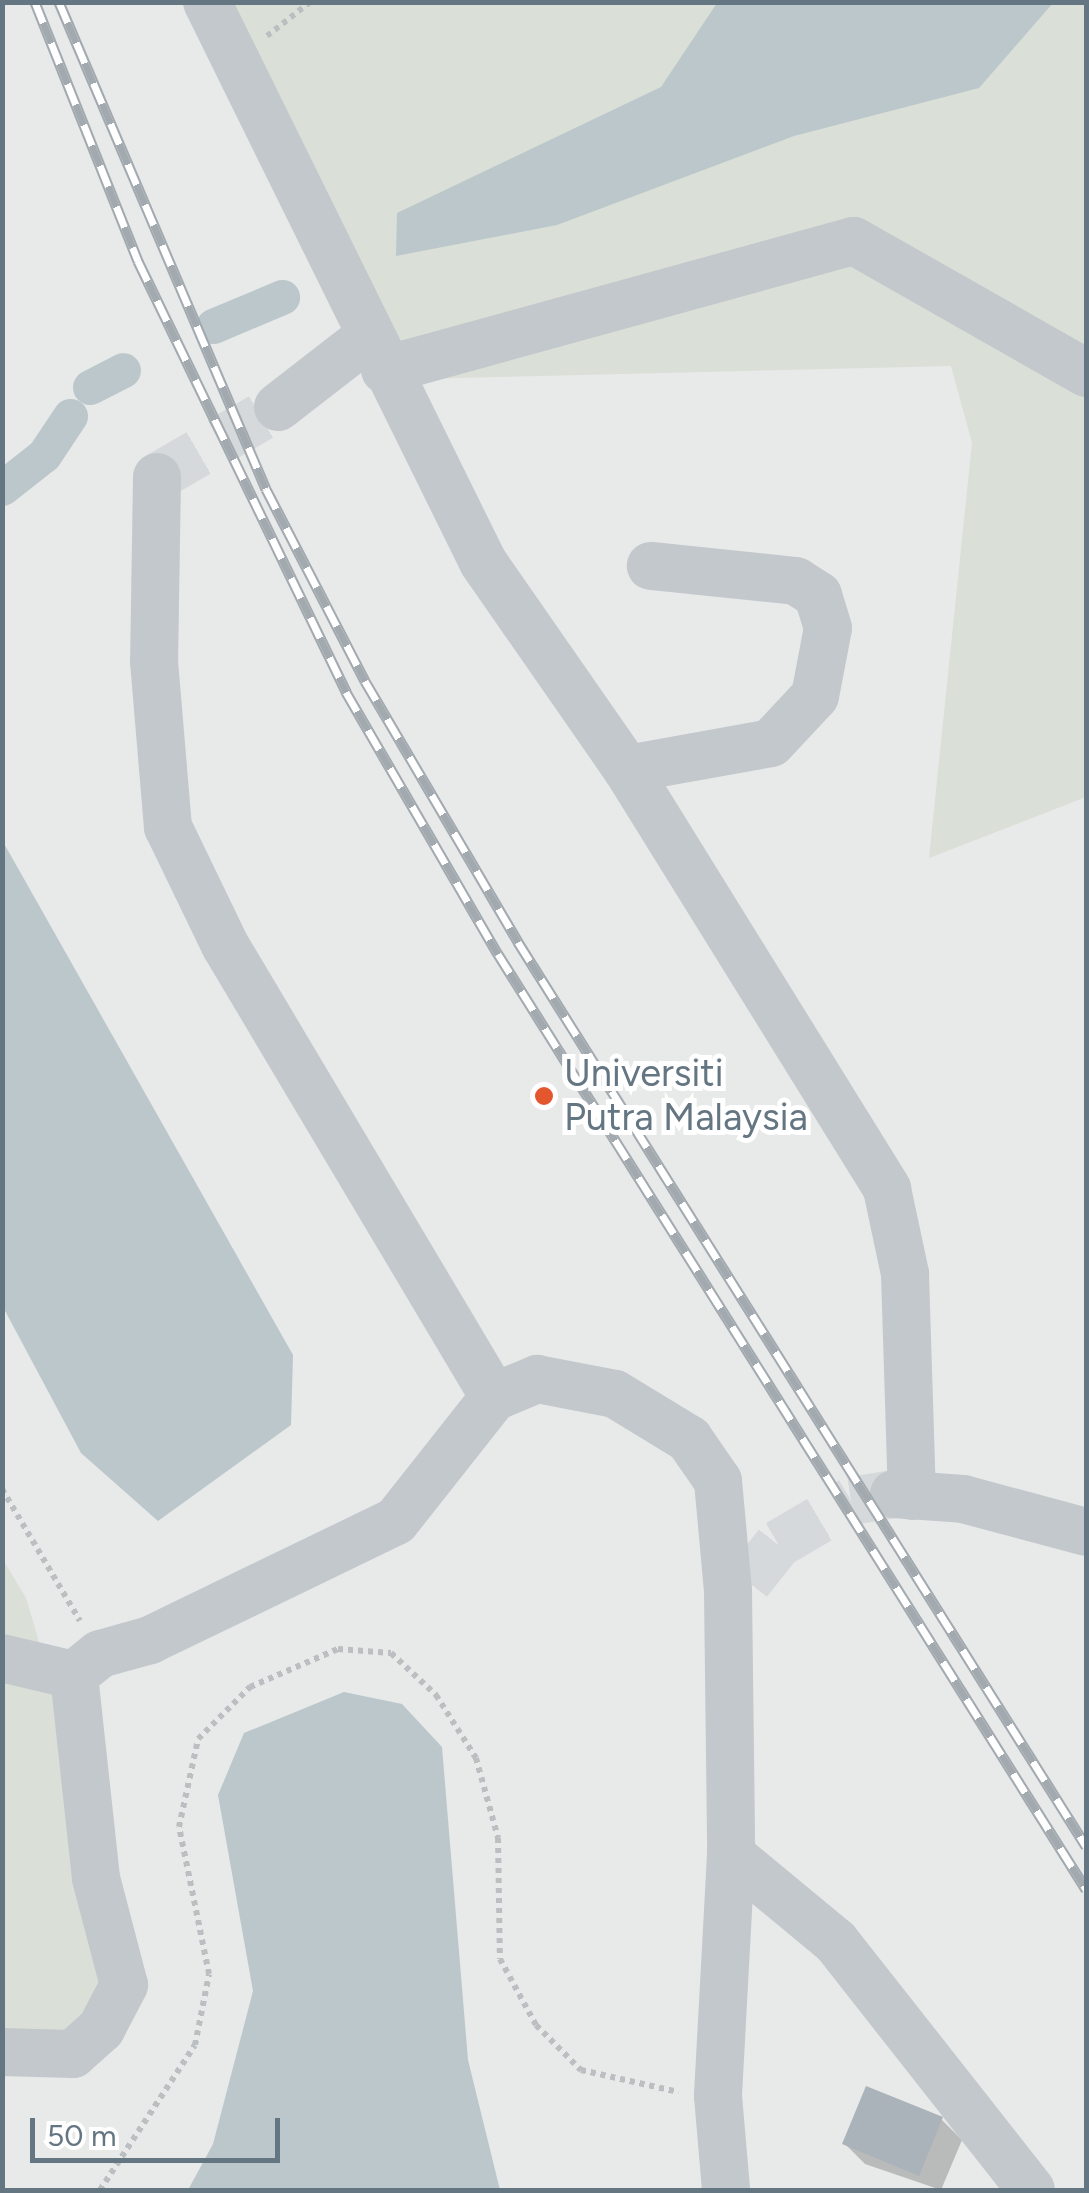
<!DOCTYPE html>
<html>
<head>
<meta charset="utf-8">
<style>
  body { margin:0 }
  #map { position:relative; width:1089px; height:2193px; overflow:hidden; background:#fafaf8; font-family:Figtree,sans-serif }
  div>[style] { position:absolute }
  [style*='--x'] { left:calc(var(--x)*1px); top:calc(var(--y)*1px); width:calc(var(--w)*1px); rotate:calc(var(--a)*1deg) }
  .built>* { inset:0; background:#e8e9e9 }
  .green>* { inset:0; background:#dadfd7 }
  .water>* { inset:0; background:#bbc7cb }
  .shadow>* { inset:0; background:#0003 }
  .canal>* { height:35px; margin:-17.5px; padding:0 17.5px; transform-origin:17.5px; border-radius:17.5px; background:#bbc7cb }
  .building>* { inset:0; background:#aab3b9 }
  .minor-tunnel>* { height:48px; margin-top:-24px; transform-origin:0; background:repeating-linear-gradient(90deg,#d5d9db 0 48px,transparent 0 72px) }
  .path>* { height:6px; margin-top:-3px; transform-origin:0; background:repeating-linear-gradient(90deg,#bbbfc2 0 5px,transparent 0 10px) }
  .minor>* { height:48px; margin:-24px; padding:0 24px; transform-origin:24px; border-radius:24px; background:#c3c8cc }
  .rail>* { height:11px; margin-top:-5.5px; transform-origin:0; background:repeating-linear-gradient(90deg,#fff 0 22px,#a2aab0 0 44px); box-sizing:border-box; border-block:2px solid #a2aab0 }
  .dots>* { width:28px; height:28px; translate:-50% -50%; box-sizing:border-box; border:5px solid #fff; border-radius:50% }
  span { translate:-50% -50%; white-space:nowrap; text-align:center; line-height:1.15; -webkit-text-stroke:10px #fff; paint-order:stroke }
  .poi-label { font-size:38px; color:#657683 }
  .left { translate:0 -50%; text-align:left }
  .frame { position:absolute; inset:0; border:5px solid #657683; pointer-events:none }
  .scale { position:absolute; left:30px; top:2118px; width:250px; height:45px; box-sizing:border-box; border:5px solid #657683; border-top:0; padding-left:12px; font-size:30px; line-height:35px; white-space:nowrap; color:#657683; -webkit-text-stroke:8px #fff; paint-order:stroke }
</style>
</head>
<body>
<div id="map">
  <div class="built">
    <i style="clip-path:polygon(3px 3px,1086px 3px,1086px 2190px,3px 2190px)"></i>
  </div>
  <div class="green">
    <i style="clip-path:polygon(230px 2px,1086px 3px,1086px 797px,929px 858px,972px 443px,951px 366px,412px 379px)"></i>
    <i style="clip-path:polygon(2px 1558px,26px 1598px,141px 1987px,3px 2070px)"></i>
  </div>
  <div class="water">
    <i style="clip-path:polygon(717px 3px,1053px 3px,979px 88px,794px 136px,557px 225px,396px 256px,397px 213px,661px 87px)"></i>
    <i style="clip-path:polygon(2px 840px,293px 1355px,291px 1425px,158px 1521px,81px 1453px,3px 1307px)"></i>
    <i style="clip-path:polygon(344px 1692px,402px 1704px,442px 1747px,468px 2060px,500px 2190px,188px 2190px,213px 2144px,253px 1991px,218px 1795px,244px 1733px)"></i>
  </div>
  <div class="shadow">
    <i style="clip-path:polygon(941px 2119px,962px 2140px,941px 2190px,865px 2164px,845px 2144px)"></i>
  </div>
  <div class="canal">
    <i style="--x:213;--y:326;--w:75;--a:-22.8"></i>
    <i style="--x:90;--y:387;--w:37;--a:-27"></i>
    <i style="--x:2;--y:488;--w:53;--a:-38.2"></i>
    <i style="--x:44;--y:455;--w:47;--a:-56.3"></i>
  </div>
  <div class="building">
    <i style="clip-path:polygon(866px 2086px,943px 2117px,919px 2176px,842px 2144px)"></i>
  </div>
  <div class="minor-tunnel">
    <i style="--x:157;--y:477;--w:140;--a:-30"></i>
    <i style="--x:748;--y:1582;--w:48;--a:-51.7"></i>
    <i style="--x:778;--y:1544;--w:85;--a:-30.5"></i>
    <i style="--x:851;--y:1501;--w:44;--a:-9.2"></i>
  </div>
  <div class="path">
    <i style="--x:267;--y:36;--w:55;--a:-38.3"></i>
    <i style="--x:2;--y:1489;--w:153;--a:59.4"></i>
    <i style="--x:100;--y:2190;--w:173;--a:-56.8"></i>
    <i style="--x:195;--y:2045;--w:72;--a:-78.8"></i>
    <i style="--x:209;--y:1974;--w:150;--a:-101.5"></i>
    <i style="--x:179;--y:1827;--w:90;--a:-77.8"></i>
    <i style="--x:198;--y:1739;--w:74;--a:-45"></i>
    <i style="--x:250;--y:1687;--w:96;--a:-23.4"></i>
    <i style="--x:338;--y:1649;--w:53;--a:4.3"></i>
    <i style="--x:391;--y:1653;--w:62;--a:43"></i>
    <i style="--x:436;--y:1695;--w:75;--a:57.6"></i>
    <i style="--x:476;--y:1758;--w:83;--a:74.6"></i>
    <i style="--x:498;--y:1838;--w:121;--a:89.1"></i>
    <i style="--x:500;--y:1959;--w:75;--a:61.4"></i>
    <i style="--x:536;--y:2025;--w:64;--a:45"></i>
    <i style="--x:581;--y:2070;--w:100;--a:12.7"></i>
  </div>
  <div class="minor">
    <i style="--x:207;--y:2;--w:624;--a:63.76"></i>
    <i style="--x:483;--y:562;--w:252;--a:55.2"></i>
    <i style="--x:627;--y:769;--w:494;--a:58.2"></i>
    <i style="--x:887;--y:1189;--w:87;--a:78"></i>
    <i style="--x:905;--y:1274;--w:222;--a:88.2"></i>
    <i style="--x:385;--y:370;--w:486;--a:-15.4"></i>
    <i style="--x:854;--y:241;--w:267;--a:29.6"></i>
    <i style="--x:278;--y:407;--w:113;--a:-37.8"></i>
    <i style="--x:157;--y:477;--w:184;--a:90.9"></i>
    <i style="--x:154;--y:661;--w:167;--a:85.2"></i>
    <i style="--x:168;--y:827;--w:131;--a:64.2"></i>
    <i style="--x:225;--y:945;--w:526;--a:59.24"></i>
    <i style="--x:627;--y:769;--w:146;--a:-10.2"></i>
    <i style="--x:771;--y:743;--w:64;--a:-46.9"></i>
    <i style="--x:815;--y:696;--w:69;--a:-79.2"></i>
    <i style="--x:828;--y:628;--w:34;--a:-107"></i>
    <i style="--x:818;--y:595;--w:26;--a:-148"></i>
    <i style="--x:796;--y:581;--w:146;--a:-174.1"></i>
    <i style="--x:894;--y:1494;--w:69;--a:4.1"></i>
    <i style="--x:963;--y:1499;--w:127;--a:15"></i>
    <i style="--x:2;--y:1658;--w:74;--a:13.3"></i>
    <i style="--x:731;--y:1855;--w:136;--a:39.6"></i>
    <i style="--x:836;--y:1942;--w:315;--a:51.8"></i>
    <i style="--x:2;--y:2052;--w:71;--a:1.6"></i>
    <i style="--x:73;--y:2054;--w:38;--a:-42"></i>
    <i style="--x:101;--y:2029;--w:50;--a:-62.4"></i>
    <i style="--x:124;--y:1985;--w:111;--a:-104.7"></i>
    <i style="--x:96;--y:1878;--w:204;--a:-96.2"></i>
    <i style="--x:74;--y:1675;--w:33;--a:-39"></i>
    <i style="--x:100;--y:1654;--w:52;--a:-15.6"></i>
    <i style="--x:150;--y:1640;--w:273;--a:-25.8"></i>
    <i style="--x:396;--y:1521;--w:158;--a:-51.7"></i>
    <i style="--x:494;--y:1397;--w:47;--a:-22.7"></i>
    <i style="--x:537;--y:1379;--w:79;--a:10.9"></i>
    <i style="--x:615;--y:1394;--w:87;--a:31.3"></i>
    <i style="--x:689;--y:1439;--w:51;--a:55.4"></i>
    <i style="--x:718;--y:1481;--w:110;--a:84.8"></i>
    <i style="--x:728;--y:1591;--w:264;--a:89.3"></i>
    <i style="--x:731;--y:1855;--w:241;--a:93.1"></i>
    <i style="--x:718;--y:2096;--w:94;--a:85.1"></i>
  </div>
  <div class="rail">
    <i style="--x:35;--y:2;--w:279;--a:68.3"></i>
    <i style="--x:138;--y:261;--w:479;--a:64.2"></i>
    <i style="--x:346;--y:692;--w:303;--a:59.9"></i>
    <i style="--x:498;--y:954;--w:1105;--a:57.84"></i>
    <i style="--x:59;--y:2;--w:529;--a:66.97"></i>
    <i style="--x:266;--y:489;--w:216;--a:62.7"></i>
    <i style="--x:365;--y:681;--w:303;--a:59.6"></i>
    <i style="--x:518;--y:942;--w:1068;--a:57.86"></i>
  </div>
  <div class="dots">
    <i style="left:544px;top:1096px;background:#e4572e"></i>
  </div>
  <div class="poi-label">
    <span class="left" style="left:564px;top:1096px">Universiti<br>Putra Malaysia</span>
  </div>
  <div class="frame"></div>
  <div class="scale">50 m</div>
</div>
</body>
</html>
